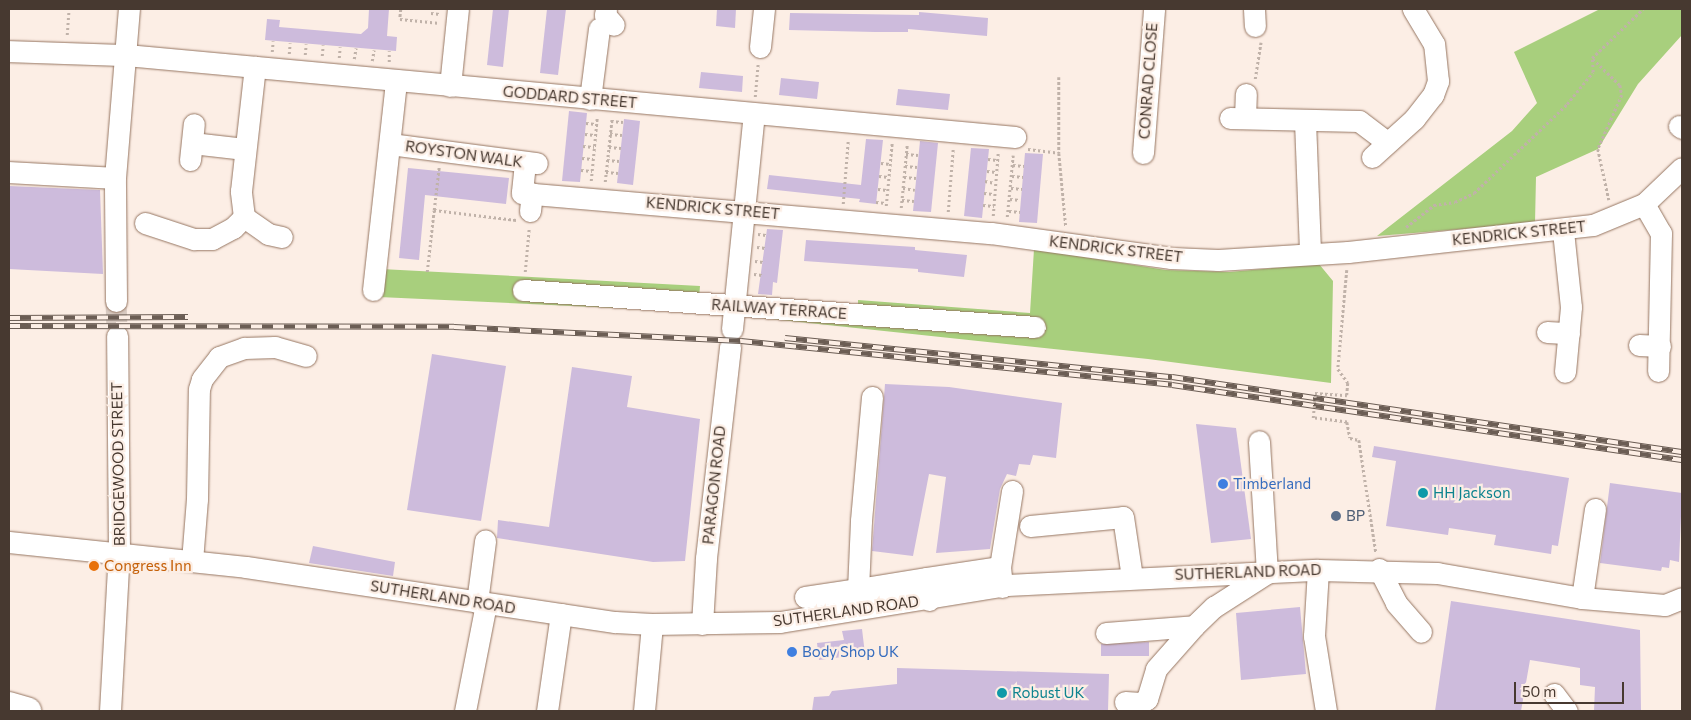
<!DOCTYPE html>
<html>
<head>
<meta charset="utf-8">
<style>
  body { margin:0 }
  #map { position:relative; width:1691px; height:720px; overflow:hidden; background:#fceee5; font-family:Commissioner,sans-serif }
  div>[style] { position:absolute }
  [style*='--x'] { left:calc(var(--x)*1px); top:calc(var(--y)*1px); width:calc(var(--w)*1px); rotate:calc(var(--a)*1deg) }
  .green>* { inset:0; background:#a8cf7d }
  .building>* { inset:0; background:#cdbbdc }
  .minor-tunnel>* { height:21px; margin-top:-10.5px; transform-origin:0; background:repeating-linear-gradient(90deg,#d8cac1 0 21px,transparent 0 32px) }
  .path>* { height:2.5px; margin-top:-1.25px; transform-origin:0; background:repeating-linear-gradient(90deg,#c0b2a9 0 2.5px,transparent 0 5px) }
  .roads { filter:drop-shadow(0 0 1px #967662) drop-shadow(0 0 1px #967662) }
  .minor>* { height:21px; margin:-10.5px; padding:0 10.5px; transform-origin:10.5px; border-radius:10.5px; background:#fff }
  .major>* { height:28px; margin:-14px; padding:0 14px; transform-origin:14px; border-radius:14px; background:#fff }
  .rail>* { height:5.5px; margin-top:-2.75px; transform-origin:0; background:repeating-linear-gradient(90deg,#fceee5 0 11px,#6b5d54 0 22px); box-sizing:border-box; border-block:1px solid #6b5d54 }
  .path-bridge>* { height:2.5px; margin-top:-1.25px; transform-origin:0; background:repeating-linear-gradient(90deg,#c0b2a9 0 2.5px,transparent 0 5px) }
  .dots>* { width:14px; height:14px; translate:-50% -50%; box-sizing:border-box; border:2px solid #fceee5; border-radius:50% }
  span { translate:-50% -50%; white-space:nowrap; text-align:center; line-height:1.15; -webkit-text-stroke:4.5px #fceee5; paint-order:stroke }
  .street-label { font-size:15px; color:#473930 }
  .shop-label { font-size:15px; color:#366cbe }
  .left { translate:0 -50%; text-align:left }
  .culture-label { font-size:15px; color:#0d838f }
  .service-label { font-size:15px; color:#4e5e75 }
  .food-label { font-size:15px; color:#c56008 }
  .frame { position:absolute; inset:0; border:10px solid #473930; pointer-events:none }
  .scale { position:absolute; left:1514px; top:682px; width:110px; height:22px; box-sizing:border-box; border:2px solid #473930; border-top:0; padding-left:6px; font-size:15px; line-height:18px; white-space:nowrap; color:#473930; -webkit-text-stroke:4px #fceee5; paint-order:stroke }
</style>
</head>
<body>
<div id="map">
  <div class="green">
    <i style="clip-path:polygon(1600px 9px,1682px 9px,1682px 35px,1638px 84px,1598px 149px,1536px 177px,1535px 223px,1377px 236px,1512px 131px,1537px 103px,1514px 52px)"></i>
    <i style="clip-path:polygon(1034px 249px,1166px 270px,1229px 272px,1319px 264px,1333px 281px,1331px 383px,1148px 359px,743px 316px,858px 306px,858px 300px,1030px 313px)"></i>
    <i style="clip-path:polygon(381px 269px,700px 286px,699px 298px,723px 313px,379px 297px)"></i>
  </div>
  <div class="building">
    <i style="clip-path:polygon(369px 9px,389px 9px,387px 36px,397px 37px,396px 51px,265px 40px,267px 19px,280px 20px,279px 27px,361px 34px,368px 28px)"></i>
    <i style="clip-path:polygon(493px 9px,509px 9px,503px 67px,487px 65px)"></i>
    <i style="clip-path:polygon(547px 9px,566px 9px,558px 75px,540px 73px)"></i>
    <i style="clip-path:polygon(717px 9px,736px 9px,735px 28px,716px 26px)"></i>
    <i style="clip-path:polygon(919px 12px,988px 18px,987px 36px,908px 29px,908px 32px,875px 32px,789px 30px,790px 13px,919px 15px)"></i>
    <i style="clip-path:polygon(701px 72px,743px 76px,742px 92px,699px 88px)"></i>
    <i style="clip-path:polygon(781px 78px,819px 82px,817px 99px,779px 95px)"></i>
    <i style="clip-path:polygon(898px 89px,950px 94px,948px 110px,896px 105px)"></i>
    <i style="clip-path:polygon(569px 111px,587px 113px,580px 182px,562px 181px)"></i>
    <i style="clip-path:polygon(624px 119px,640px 121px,633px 185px,617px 183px)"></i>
    <i style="clip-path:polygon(866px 139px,883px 140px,876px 204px,859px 202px,860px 199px,767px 189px,769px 175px,861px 185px)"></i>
    <i style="clip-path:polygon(920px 141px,938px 143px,931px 212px,913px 211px)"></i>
    <i style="clip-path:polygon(971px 148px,989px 149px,982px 218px,964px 216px)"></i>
    <i style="clip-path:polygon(1025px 153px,1043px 154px,1037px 223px,1019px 222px)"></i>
    <i style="clip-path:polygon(408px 168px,509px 178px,506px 204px,425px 195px,419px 260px,399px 258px)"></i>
    <i style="clip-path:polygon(9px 186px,100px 190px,103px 274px,9px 269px)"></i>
    <i style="clip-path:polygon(767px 229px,783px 230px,777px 283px,773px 282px,772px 295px,758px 294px)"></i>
    <i style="clip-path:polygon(806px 240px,915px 247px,915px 250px,967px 255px,964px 277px,918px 272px,918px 269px,804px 261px)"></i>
    <i style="clip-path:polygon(432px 354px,506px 366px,481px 521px,407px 510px)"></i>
    <i style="clip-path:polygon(572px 367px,632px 376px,627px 407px,700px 419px,685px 561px,653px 562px,497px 538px,498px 520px,549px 527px)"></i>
    <i style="clip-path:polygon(885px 384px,949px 387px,1062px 403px,1056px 458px,1033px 455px,1030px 465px,1019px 464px,1016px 476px,1007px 474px,1000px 489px,990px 549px,936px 553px,946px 477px,929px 474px,913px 556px,872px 551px)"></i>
    <i style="clip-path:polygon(1196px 424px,1236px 428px,1251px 539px,1211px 543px)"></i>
    <i style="clip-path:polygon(1374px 446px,1569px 478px,1558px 546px,1552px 545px,1551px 554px,1494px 545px,1496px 535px,1449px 528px,1448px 535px,1386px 526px,1396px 461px,1372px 457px)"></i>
    <i style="clip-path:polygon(1610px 483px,1682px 493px,1679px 562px,1670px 560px,1669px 568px,1662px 567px,1661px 571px,1600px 563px)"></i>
    <i style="clip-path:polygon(313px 546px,395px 562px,393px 576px,309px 563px)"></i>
    <i style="clip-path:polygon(1451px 601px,1640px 630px,1641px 711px,1594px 711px,1595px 687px,1580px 685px,1580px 668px,1530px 660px,1521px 711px,1435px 711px)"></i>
    <i style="clip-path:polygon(1300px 607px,1306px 674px,1241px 680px,1236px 613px)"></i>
    <i style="clip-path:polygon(862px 629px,865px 654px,819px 660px,817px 643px,844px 640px,842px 631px)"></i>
    <i style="clip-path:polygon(1149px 642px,1149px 656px,1101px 656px,1101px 644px)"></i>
    <i style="clip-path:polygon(897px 668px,1109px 674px,1108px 711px,812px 711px,814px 697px,829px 696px,832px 691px,897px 684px)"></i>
  </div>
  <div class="minor-tunnel">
    <i style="--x:116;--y:301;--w:35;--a:88"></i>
  </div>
  <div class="path">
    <i style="--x:401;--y:9;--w:10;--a:96"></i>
    <i style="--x:400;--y:19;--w:40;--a:5.7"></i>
    <i style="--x:431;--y:13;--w:9;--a:6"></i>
    <i style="--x:67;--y:35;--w:26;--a:-86"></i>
    <i style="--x:272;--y:52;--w:11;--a:-85"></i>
    <i style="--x:289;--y:54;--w:11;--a:-85"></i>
    <i style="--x:305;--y:55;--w:11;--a:-85"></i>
    <i style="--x:322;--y:56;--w:11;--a:-85"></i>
    <i style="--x:339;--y:58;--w:11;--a:-85"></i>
    <i style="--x:354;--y:59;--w:11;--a:-80"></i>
    <i style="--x:1593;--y:59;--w:37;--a:44"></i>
    <i style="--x:1620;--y:85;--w:10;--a:79"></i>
    <i style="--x:1622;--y:95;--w:59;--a:114"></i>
    <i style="--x:1598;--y:149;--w:52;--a:77.8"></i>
    <i style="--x:372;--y:61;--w:11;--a:-80"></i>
    <i style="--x:389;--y:62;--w:11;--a:-90"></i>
    <i style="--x:1059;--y:77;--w:76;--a:90"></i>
    <i style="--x:1059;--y:153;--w:74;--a:84.6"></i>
    <i style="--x:1255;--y:79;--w:37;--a:-81"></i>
    <i style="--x:755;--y:97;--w:34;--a:-85"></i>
    <i style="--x:611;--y:121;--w:12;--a:5"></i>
    <i style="--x:586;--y:123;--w:10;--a:6"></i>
    <i style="--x:585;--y:134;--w:10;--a:6"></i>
    <i style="--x:610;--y:134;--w:12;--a:5"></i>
    <i style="--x:583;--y:146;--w:11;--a:5"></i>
    <i style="--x:609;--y:147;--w:12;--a:5"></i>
    <i style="--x:1028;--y:149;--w:31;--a:7"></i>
    <i style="--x:906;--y:154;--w:12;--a:5"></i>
    <i style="--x:582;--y:158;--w:11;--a:5"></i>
    <i style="--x:988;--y:159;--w:9;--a:6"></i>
    <i style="--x:607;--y:160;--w:12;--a:5"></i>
    <i style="--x:881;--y:163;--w:9;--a:6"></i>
    <i style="--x:1013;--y:165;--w:11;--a:5"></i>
    <i style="--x:905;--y:166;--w:12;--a:5"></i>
    <i style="--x:581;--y:170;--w:11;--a:5"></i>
    <i style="--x:987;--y:171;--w:9;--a:6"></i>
    <i style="--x:606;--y:172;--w:12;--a:5"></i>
    <i style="--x:879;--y:176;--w:10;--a:6"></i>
    <i style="--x:1012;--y:176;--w:11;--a:5"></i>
    <i style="--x:904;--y:177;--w:12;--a:5"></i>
    <i style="--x:591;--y:181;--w:64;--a:-84.6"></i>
    <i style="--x:985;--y:181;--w:10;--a:11"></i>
    <i style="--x:605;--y:182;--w:64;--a:-83.8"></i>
    <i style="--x:903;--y:188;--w:12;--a:9"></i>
    <i style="--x:1011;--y:188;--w:11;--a:5"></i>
    <i style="--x:878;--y:189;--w:9;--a:6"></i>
    <i style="--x:984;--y:193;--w:10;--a:6"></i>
    <i style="--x:1010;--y:199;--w:10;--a:6"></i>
    <i style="--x:902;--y:200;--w:12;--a:5"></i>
    <i style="--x:876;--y:202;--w:10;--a:6"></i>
    <i style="--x:843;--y:204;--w:64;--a:-85.5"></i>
    <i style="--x:983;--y:205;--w:11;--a:5"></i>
    <i style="--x:886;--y:206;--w:64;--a:-84.6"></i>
    <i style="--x:901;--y:208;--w:64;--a:-84.6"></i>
    <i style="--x:434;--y:210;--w:43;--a:-83.4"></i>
    <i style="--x:1009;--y:211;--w:11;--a:5"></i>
    <i style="--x:948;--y:212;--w:64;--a:-85.5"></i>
    <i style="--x:993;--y:216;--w:64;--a:-85.5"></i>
    <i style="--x:1007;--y:217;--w:62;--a:-84.5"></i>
    <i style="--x:1406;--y:227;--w:36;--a:-38"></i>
    <i style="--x:1434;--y:205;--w:21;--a:-8"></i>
    <i style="--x:1455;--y:202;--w:21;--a:-25"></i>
    <i style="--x:1474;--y:193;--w:129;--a:-43.7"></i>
    <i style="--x:1567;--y:104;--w:41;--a:-50.9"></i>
    <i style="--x:1593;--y:72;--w:14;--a:-94"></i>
    <i style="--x:1592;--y:58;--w:71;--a:-43.9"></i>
    <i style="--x:758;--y:234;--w:8;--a:7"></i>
    <i style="--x:757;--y:247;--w:8;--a:7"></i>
    <i style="--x:755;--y:261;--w:8;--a:7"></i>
    <i style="--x:1347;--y:270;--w:99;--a:95.2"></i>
    <i style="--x:1338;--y:369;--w:17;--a:54"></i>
    <i style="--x:1348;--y:383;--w:12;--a:95"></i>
    <i style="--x:427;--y:272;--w:62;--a:-83.6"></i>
    <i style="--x:434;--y:210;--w:83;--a:7"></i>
    <i style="--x:525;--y:272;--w:44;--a:-84.8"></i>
    <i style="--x:754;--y:274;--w:8;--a:7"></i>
    <i style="--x:1347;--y:422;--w:16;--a:79"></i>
    <i style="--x:1350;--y:438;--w:9;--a:13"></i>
    <i style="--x:1359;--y:440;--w:114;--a:81.4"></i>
  </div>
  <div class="roads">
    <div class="minor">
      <i style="--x:606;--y:9;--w:6;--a:99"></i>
      <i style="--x:605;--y:15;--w:13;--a:48"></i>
      <i style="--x:1254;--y:9;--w:17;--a:87"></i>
      <i style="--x:760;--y:47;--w:38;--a:-84"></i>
      <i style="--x:9;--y:51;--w:117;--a:2"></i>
      <i style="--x:126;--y:55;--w:893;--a:5.27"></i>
      <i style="--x:450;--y:86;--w:77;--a:-84.1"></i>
      <i style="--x:590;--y:99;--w:71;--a:-82.7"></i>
      <i style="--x:1230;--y:118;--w:129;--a:1.3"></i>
      <i style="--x:1359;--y:121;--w:35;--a:37"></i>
      <i style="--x:1245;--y:118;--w:24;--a:-88"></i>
      <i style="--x:1305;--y:121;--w:133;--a:87.8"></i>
      <i style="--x:1679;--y:126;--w:4;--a:34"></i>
      <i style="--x:192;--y:143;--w:53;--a:6.5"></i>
      <i style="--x:390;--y:144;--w:148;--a:7.4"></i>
      <i style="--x:1143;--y:153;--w:144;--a:-85.6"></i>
      <i style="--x:1372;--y:157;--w:57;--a:-42.1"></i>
      <i style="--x:1414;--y:119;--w:31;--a:-52"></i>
      <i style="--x:1433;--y:95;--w:15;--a:-70"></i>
      <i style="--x:1438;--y:81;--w:37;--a:-96"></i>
      <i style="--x:1434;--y:44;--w:41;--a:-121"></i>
      <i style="--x:190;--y:160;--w:36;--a:-84"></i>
      <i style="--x:525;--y:163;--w:30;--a:96"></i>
      <i style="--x:522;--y:193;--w:471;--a:4.9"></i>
      <i style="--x:991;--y:233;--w:182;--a:7.9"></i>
      <i style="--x:1171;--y:258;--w:47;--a:2.4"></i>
      <i style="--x:1218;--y:260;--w:130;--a:-3.5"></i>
      <i style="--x:1348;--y:252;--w:246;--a:-6.3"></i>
      <i style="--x:1593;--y:225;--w:55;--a:-22.4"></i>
      <i style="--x:1644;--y:204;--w:52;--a:-43.5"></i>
      <i style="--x:9;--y:172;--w:106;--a:3.2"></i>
      <i style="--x:1644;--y:204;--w:34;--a:60"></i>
      <i style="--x:1661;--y:233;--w:138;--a:91.2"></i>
      <i style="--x:530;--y:211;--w:18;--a:-84"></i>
      <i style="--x:244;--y:217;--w:26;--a:-97"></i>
      <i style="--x:241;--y:191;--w:125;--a:-83.6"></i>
      <i style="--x:244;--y:217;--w:29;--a:35"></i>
      <i style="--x:268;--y:234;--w:14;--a:12"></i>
      <i style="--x:145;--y:223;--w:52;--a:18.1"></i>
      <i style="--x:194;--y:239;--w:18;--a:0"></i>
      <i style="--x:212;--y:239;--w:24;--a:-28"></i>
      <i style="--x:233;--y:228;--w:16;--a:-45"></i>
      <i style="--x:1563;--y:231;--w:76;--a:84"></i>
      <i style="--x:1571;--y:307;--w:65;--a:95.3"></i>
      <i style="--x:373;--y:290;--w:211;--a:-83.7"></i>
      <i style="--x:523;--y:290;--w:513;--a:4.13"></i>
      <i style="--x:116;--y:301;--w:123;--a:-90.5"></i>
      <i style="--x:115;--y:178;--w:170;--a:-85.3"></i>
      <i style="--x:732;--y:329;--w:216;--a:-84.2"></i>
      <i style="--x:1547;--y:332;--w:22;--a:3"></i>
      <i style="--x:1639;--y:345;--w:21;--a:3"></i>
      <i style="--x:872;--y:397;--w:124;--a:95.1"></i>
      <i style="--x:861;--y:521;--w:68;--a:92.5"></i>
      <i style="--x:858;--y:589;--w:70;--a:-9.1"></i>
      <i style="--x:927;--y:578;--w:22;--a:85"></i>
      <i style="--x:1030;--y:526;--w:93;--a:-5.5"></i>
      <i style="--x:1123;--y:517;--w:61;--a:81.5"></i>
      <i style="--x:9;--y:542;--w:238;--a:6"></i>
      <i style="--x:246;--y:567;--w:373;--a:8.5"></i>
      <i style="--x:615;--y:622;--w:37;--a:3"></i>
      <i style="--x:652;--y:624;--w:128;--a:-0.9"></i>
      <i style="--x:780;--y:622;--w:230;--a:-9.3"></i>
      <i style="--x:1007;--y:585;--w:311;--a:-2.8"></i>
      <i style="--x:1318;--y:570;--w:119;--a:1.4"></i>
      <i style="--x:1437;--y:573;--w:147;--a:9.8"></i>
      <i style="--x:1582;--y:598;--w:83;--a:4.8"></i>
      <i style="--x:1665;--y:605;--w:18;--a:-22"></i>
      <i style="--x:192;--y:561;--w:62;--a:-85.4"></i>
      <i style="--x:197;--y:499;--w:110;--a:-89"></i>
      <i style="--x:199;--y:389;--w:10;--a:-73"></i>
      <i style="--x:202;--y:379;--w:28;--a:-52"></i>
      <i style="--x:219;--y:357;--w:27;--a:-20"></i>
      <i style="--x:244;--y:348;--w:31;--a:-2"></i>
      <i style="--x:275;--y:347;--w:32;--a:16"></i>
      <i style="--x:1000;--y:567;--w:77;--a:-81"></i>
      <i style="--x:1379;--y:569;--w:38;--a:63"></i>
      <i style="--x:1396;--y:603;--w:38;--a:49"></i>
      <i style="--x:1318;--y:570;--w:66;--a:93.5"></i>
      <i style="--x:1314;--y:636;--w:76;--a:80.9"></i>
      <i style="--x:927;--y:578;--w:74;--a:-8.6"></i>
      <i style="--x:1000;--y:567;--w:20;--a:84"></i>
      <i style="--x:805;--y:597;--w:54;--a:-8.6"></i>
      <i style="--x:858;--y:589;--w:13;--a:81"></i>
      <i style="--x:1582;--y:598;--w:90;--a:-81.7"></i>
      <i style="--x:477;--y:602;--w:62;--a:-82.5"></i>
      <i style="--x:702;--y:624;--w:66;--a:-86.5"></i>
      <i style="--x:706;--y:558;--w:213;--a:-83.5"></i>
      <i style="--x:1106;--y:633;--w:88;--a:-4.5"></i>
      <i style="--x:1194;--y:626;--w:28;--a:-44"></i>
      <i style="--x:1214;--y:607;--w:63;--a:-32.7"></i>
      <i style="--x:1267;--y:573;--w:132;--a:-93.5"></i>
      <i style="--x:1554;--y:694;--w:21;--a:53"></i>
      <i style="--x:1125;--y:702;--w:15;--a:4"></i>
      <i style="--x:1140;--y:703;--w:8;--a:-30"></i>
      <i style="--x:1147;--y:699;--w:31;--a:-73"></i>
      <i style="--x:1156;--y:669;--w:57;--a:-48.5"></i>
      <i style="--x:110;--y:711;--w:159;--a:-86.8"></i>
      <i style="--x:119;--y:552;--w:216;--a:-90.5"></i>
      <i style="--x:465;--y:711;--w:109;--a:-78.9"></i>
      <i style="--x:547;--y:711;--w:98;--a:-81.8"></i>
      <i style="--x:644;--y:711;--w:87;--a:-84.7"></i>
    </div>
    <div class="major">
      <i style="--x:9;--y:706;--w:19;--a:16"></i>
    </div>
  </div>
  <div class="rail">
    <i style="--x:9;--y:318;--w:179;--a:-0.3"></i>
    <i style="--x:9;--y:326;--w:445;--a:0.1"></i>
    <i style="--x:454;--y:327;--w:287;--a:2.8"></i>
    <i style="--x:741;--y:341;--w:433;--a:5.8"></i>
    <i style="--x:1172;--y:385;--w:515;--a:8.37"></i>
    <i style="--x:785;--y:338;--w:389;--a:5.8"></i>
    <i style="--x:1172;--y:377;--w:515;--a:8.37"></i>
  </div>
  <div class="path-bridge">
    <i style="--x:1347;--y:422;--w:34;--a:-173"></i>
    <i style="--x:1313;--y:418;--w:25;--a:-85"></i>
    <i style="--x:1315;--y:393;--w:32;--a:4"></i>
  </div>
  <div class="dots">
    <i style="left:1223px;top:484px;background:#3f7fe0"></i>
    <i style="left:1423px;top:493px;background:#0f9aa8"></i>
    <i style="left:1336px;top:516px;background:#5c6f8a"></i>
    <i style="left:94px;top:566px;background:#e8710a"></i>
    <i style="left:792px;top:652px;background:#3f7fe0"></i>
    <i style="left:1002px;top:693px;background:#0f9aa8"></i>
  </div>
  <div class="street-label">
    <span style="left:1148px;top:81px;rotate:-86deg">CONRAD CLOSE</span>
    <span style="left:570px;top:97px;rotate:5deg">GODDARD STREET</span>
    <span style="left:464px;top:154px;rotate:8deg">ROYSTON WALK</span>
    <span style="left:713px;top:208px;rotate:5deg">KENDRICK STREET</span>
    <span style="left:1519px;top:233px;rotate:-6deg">KENDRICK STREET</span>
    <span style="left:1116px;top:249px;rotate:7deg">KENDRICK STREET</span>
    <span style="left:779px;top:309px;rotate:4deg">RAILWAY TERRACE</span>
    <span style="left:118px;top:464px;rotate:-91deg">BRIDGEWOOD STREET</span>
    <span style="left:714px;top:485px;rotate:-84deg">PARAGON ROAD</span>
    <span style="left:1248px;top:572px;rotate:-2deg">SUTHERLAND ROAD</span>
    <span style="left:443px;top:597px;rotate:9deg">SUTHERLAND ROAD</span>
    <span style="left:846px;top:611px;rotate:-8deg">SUTHERLAND ROAD</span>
  </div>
  <div class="shop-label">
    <span class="left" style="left:1233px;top:484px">Timberland</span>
    <span class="left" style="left:802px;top:652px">Body Shop UK</span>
  </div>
  <div class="culture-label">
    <span class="left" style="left:1433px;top:493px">HH Jackson</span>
    <span class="left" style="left:1012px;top:693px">Robust UK</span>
  </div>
  <div class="service-label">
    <span class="left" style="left:1346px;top:516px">BP</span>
  </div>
  <div class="food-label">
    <span class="left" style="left:104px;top:566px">Congress Inn</span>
  </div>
  <div class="frame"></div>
  <div class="scale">50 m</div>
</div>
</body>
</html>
